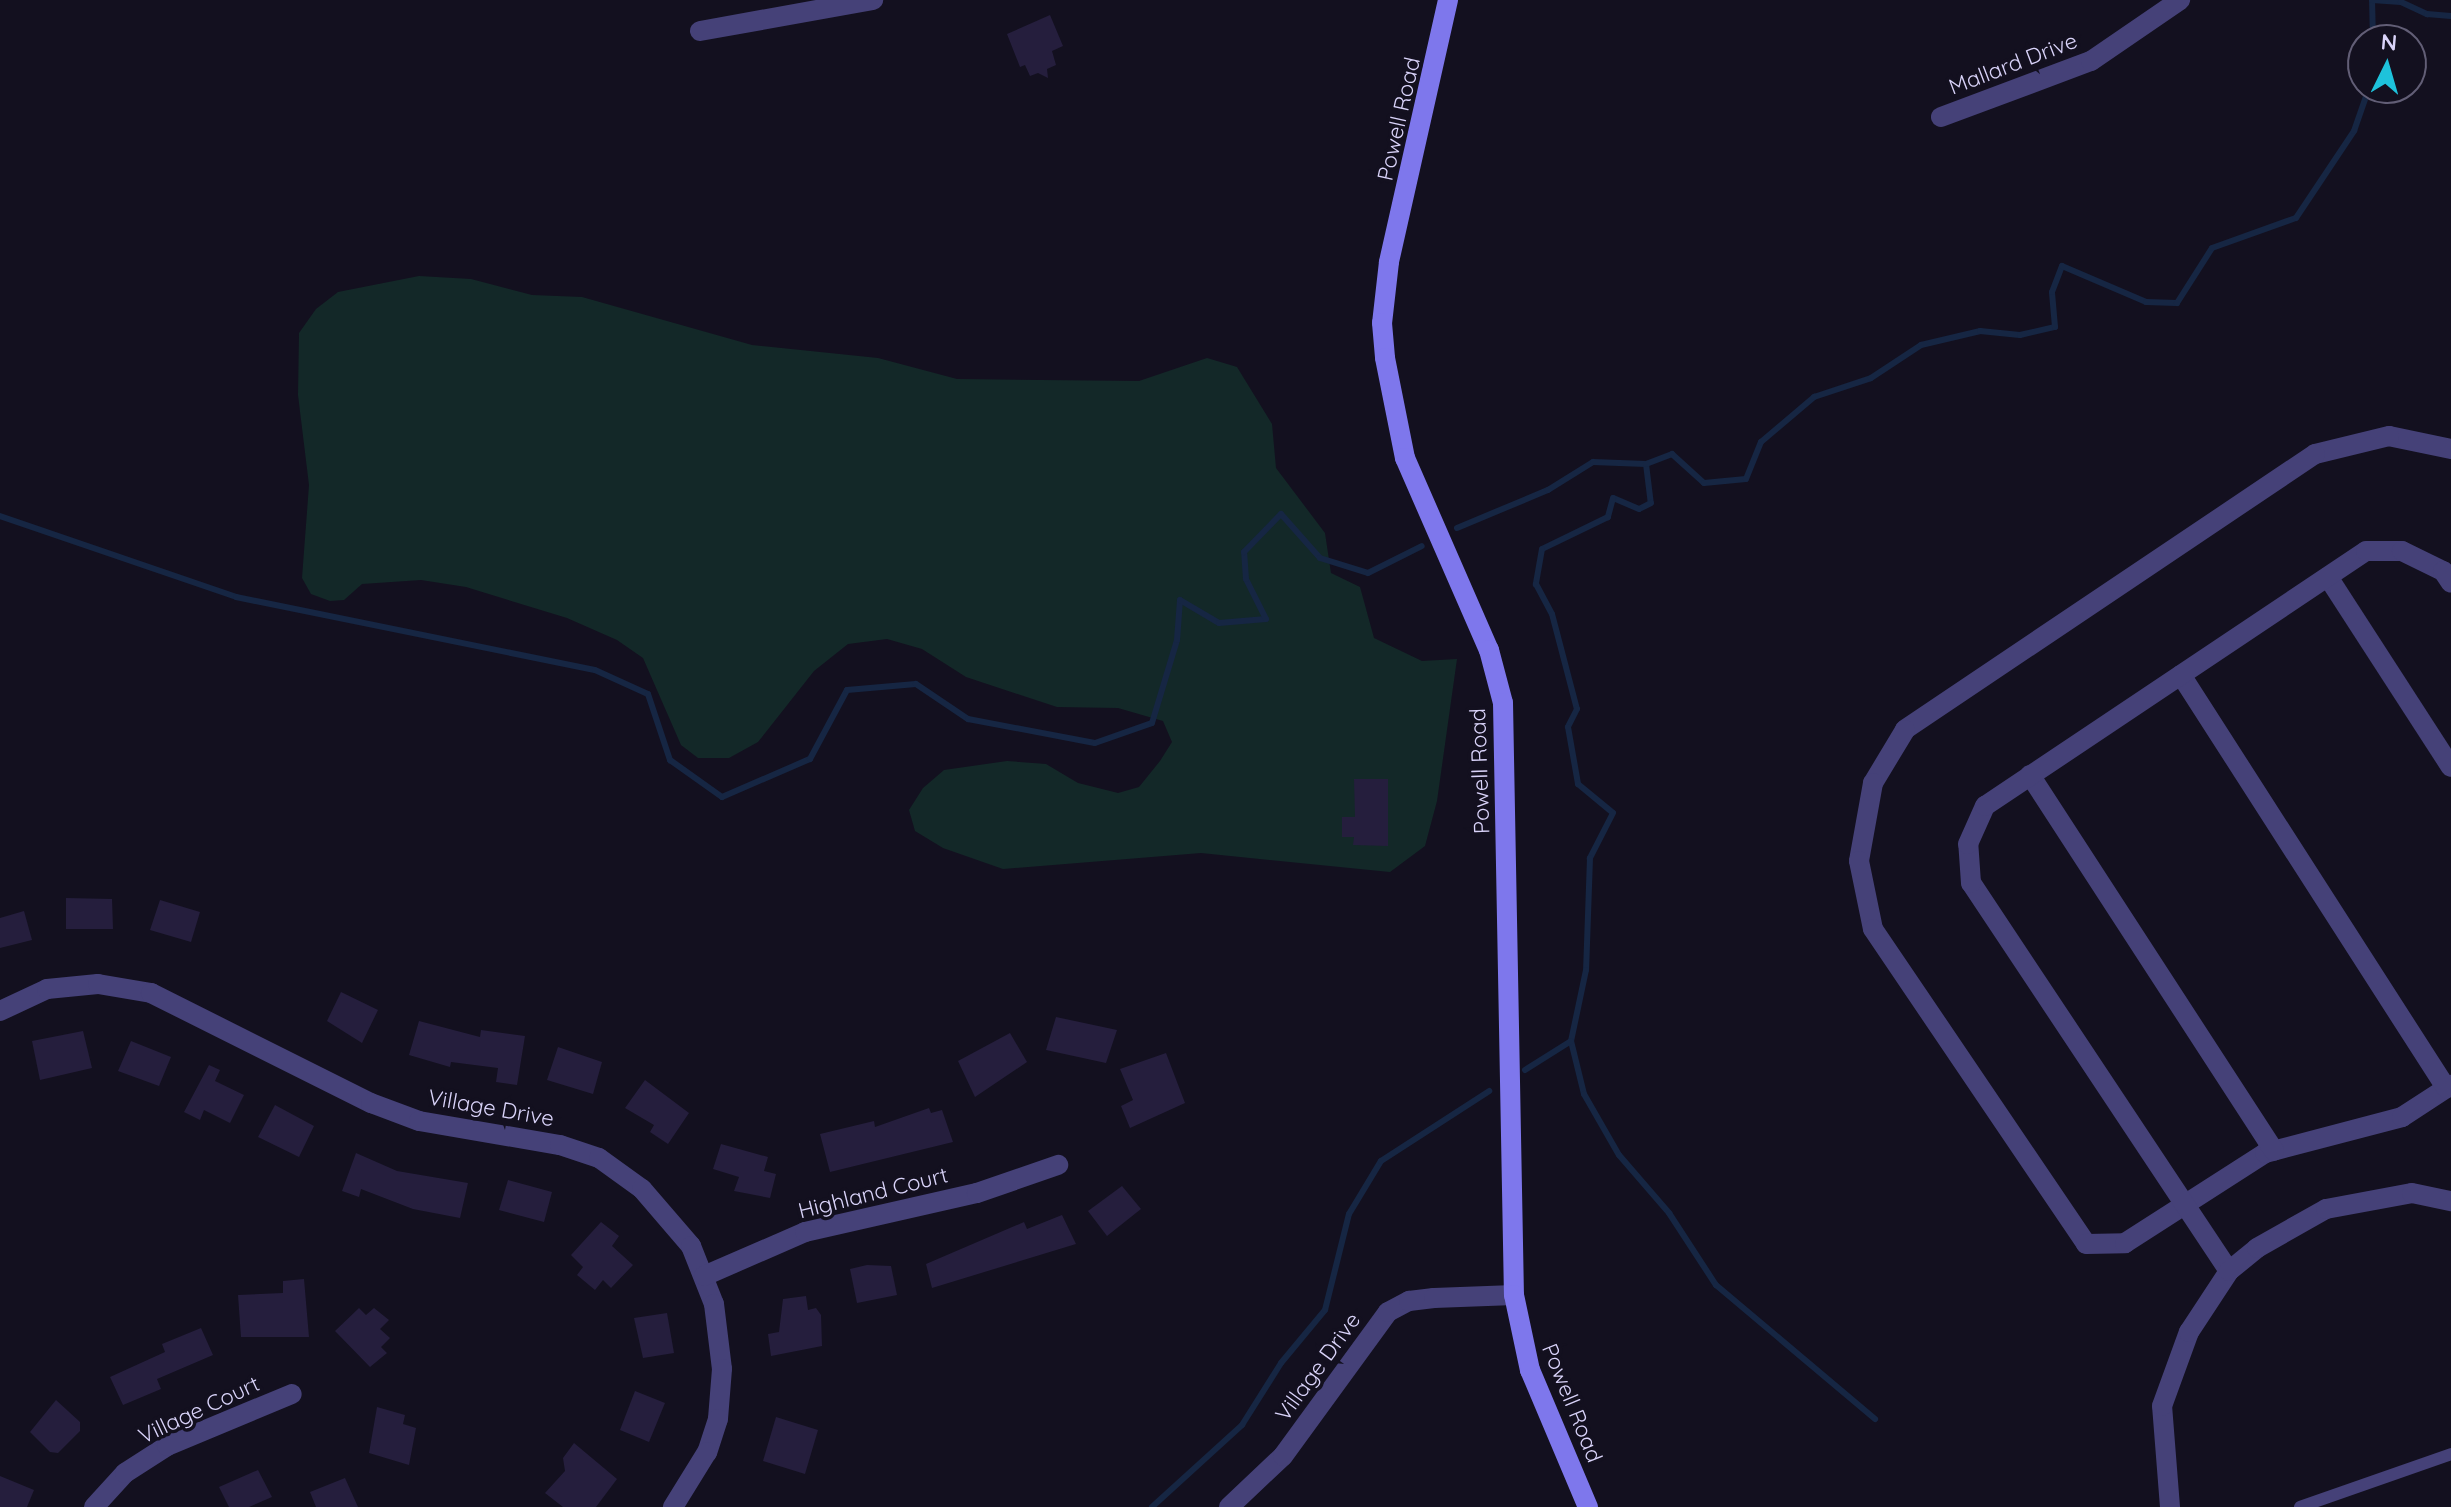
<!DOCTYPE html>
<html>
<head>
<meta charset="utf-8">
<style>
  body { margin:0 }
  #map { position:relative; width:2451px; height:1507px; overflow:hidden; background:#13101f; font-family:Quicksand,sans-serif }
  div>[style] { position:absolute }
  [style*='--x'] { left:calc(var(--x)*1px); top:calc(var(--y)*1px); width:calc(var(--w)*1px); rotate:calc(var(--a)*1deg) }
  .green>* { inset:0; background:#132828 }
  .stream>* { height:6px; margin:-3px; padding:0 3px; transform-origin:3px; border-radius:3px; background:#162643 }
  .building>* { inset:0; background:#251e3d }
  .lane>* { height:12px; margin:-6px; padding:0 6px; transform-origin:6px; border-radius:6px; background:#454178 }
  .street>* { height:20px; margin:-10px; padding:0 10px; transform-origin:10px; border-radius:10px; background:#454178 }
  .secondary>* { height:20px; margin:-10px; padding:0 10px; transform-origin:10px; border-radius:10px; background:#7e77ec }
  span { translate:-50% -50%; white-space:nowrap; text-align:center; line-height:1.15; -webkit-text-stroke:7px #13101f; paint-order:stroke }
  .street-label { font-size:22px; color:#d9d3f9 }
  .north { position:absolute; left:2347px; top:24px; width:80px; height:80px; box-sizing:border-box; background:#13101f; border:2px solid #625e76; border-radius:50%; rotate:5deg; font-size:22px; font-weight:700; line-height:32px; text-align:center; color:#d9d3f9 }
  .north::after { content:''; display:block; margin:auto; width:28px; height:36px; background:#1ec2db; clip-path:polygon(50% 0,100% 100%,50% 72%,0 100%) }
</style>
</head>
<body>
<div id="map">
  <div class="green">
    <i style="clip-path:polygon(419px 276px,471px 279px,532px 295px,582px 297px,752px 345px,878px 358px,957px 379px,1139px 381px,1207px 358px,1237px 367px,1272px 424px,1276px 468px,1325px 533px,1331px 573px,1360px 587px,1374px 638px,1422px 661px,1457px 659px,1437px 801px,1425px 846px,1390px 872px,1201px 853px,1003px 869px,943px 848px,915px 831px,909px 810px,923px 788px,944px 770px,1007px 761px,1046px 764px,1078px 783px,1118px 793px,1139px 787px,1160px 761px,1172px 742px,1163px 721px,1118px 708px,1057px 707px,966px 677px,922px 649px,887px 639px,848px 644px,814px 671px,758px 742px,729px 758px,698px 758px,681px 745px,643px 658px,617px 640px,567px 618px,466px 587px,421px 580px,362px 584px,344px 600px,330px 601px,311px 594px,302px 578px,309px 485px,298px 395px,299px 333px,316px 309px,338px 292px)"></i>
  </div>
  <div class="stream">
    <i style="--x:2373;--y:40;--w:40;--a:-91.4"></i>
    <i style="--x:2372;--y:0;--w:29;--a:4"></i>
    <i style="--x:2401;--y:2;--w:29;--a:25"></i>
    <i style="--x:2427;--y:14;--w:24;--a:5"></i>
    <i style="--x:1646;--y:464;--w:39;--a:83"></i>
    <i style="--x:1651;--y:503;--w:13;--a:153"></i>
    <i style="--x:1639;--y:509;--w:28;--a:-157"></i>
    <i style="--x:1613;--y:498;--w:20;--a:105"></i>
    <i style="--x:1608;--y:517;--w:73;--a:154.1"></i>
    <i style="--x:1542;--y:549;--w:36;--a:100"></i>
    <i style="--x:1536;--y:584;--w:34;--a:62"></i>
    <i style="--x:1552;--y:614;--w:98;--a:75.3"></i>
    <i style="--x:1577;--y:709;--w:20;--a:117"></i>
    <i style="--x:1568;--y:727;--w:58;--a:80"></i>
    <i style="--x:1578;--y:784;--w:45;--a:39.6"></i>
    <i style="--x:1613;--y:813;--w:51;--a:117.1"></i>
    <i style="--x:1590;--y:858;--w:112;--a:92"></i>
    <i style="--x:1586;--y:970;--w:73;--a:101.9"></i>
    <i style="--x:1571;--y:1041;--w:55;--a:76.2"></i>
    <i style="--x:1584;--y:1094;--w:70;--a:60.2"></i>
    <i style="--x:1619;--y:1155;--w:77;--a:49.2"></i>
    <i style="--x:1669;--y:1213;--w:86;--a:56.9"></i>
    <i style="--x:1716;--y:1285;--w:208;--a:40.1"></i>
    <i style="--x:0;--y:516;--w:250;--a:18.9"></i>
    <i style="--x:236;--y:597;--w:366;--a:11.5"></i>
    <i style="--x:595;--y:670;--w:58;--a:24.4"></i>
    <i style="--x:648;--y:694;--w:70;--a:71.6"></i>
    <i style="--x:670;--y:760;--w:64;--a:35.4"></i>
    <i style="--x:722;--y:797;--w:96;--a:-23.4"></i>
    <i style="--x:810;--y:759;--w:78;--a:-61.8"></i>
    <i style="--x:847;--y:690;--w:69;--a:-5"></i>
    <i style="--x:916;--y:684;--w:63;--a:33.9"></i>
    <i style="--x:968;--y:719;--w:129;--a:10.7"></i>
    <i style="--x:1095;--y:743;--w:60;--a:-19.3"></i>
    <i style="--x:1152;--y:723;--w:87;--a:-73.2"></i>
    <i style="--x:1177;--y:640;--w:40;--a:-85.7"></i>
    <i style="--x:1180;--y:600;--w:45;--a:30.5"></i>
    <i style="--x:1219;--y:623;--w:47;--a:-4.9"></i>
    <i style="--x:1266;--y:619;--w:45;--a:-116.6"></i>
    <i style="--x:1246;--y:579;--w:27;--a:-94"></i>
    <i style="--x:1244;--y:552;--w:53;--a:-45.8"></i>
    <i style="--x:1281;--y:514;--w:59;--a:48.4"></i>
    <i style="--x:1320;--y:558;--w:50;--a:17.4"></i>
    <i style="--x:1368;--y:573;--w:60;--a:-26.6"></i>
    <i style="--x:1457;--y:528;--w:99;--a:-22.7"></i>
    <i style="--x:1548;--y:490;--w:53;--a:-31.9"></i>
    <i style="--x:1593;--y:462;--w:53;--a:2.2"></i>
    <i style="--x:1646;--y:464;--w:28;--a:-21"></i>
    <i style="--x:1672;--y:454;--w:43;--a:42.2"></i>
    <i style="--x:1704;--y:483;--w:42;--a:-5.4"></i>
    <i style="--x:1746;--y:479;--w:40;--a:-68"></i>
    <i style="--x:1761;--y:442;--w:70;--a:-40.3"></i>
    <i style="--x:1814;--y:397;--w:60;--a:-18.4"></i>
    <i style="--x:1871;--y:378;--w:60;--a:-33.4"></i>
    <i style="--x:1921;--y:345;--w:61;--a:-13.3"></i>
    <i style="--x:1980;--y:331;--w:40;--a:5.7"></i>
    <i style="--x:2020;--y:335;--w:36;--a:-13"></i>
    <i style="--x:2055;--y:327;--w:35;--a:-95"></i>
    <i style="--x:2052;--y:292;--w:28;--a:-69"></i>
    <i style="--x:2062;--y:266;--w:91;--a:23.2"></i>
    <i style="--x:2146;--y:302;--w:31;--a:2"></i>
    <i style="--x:2177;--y:303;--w:65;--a:-57.5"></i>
    <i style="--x:2212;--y:248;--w:89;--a:-19.7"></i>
    <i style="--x:2296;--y:218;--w:105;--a:-56.3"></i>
    <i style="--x:2354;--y:131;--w:46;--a:-70.8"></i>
    <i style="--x:1525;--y:1070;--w:54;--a:-32.2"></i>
    <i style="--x:1152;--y:1507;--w:122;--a:-42.3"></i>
    <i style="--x:1242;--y:1425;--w:73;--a:-57.8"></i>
    <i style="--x:1281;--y:1363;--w:69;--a:-50.3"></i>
    <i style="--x:1325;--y:1310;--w:99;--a:-76"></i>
    <i style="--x:1349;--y:1214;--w:62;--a:-58.9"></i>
    <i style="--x:1381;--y:1161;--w:129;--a:-32.9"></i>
  </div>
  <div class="building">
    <i style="clip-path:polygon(1050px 15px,1063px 46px,1052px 51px,1056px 65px,1047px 69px,1048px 78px,1038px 73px,1030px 76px,1025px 65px,1020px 67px,1007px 34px)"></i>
    <i style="clip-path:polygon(1354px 779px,1388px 779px,1388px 846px,1353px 845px,1354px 837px,1342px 837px,1342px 817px,1355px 817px)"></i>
    <i style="clip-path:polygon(66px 898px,112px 899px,113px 929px,66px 929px)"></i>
    <i style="clip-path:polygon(160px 900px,200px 912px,191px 942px,150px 930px)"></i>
    <i style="clip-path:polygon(24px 911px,32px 940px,0 948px,0 918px)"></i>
    <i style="clip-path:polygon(341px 992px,378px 1010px,362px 1043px,327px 1021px)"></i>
    <i style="clip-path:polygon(1056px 1017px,1117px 1030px,1106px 1063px,1046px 1050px)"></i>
    <i style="clip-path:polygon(419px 1021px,480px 1037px,481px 1030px,525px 1036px,517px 1085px,496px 1082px,498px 1068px,451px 1062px,450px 1067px,409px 1055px)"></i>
    <i style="clip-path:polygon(83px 1031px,92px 1068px,40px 1080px,32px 1041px)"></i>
    <i style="clip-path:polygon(1010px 1033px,1027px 1062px,975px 1097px,958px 1061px)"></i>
    <i style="clip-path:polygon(131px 1041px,171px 1057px,159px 1086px,118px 1071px)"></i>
    <i style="clip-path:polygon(558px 1047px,602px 1062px,593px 1094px,547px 1080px)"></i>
    <i style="clip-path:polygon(1166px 1053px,1185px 1103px,1130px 1128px,1121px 1106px,1133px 1100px,1120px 1069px)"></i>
    <i style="clip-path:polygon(209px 1065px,220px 1070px,215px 1081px,244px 1095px,230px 1123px,204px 1110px,200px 1120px,184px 1112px)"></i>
    <i style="clip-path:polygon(645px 1080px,689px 1113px,668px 1144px,650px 1132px,654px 1125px,625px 1108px)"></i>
    <i style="clip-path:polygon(275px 1105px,314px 1126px,299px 1157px,258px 1137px)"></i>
    <i style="clip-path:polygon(929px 1108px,931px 1113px,942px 1110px,953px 1142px,830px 1172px,820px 1134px,874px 1121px,875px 1127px)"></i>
    <i style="clip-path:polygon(721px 1144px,768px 1157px,764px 1171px,776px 1174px,770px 1198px,734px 1191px,739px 1177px,713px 1169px)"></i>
    <i style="clip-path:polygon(356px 1153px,397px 1171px,468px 1183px,460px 1218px,413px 1209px,361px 1189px,359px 1197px,342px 1191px)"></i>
    <i style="clip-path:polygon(508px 1180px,552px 1192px,544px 1222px,499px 1210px)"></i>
    <i style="clip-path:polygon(1122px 1186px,1141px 1209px,1107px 1236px,1088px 1211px)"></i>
    <i style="clip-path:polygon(1062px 1215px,1076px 1244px,932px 1288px,926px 1264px,1024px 1222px,1027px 1229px)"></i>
    <i style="clip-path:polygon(601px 1222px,619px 1236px,612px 1246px,633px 1265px,611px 1288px,603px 1280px,595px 1290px,577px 1275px,583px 1267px,571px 1255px)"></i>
    <i style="clip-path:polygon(867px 1265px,891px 1266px,897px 1295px,857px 1303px,850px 1269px)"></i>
    <i style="clip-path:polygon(304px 1279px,309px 1337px,241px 1337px,238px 1295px,283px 1293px,283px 1281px)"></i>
    <i style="clip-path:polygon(806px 1296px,808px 1310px,816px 1308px,821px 1315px,822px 1346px,771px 1356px,768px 1334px,779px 1332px,783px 1299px)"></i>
    <i style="clip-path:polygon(359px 1308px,366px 1315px,374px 1308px,389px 1320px,380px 1329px,390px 1338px,381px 1347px,387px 1353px,370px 1367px,335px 1331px)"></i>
    <i style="clip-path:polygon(667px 1313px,674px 1353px,643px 1358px,634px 1318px)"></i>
    <i style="clip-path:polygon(201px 1328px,213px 1355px,157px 1379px,161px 1389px,123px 1405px,110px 1377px,165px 1352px,162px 1344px)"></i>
    <i style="clip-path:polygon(635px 1391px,665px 1403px,649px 1442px,620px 1430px)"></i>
    <i style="clip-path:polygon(56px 1400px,80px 1422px,80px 1431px,58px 1453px,50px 1452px,30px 1432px)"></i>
    <i style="clip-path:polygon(377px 1407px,405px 1415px,403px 1424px,416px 1428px,409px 1465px,369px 1453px)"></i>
    <i style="clip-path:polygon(776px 1417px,818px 1430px,805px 1474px,763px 1461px)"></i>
    <i style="clip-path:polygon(574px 1443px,617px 1479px,596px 1507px,563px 1507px,545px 1493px,565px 1471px,563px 1458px)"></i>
    <i style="clip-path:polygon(258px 1470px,272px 1497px,249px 1507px,229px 1507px,219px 1487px)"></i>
    <i style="clip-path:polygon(0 1476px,34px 1490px,27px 1507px,0 1507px)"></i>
    <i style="clip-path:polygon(345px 1478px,358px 1507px,316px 1507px,310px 1492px)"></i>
  </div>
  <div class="lane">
    <i style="--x:2300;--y:1507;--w:160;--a:-19.3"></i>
  </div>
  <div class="street">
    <i style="--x:700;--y:31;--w:176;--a:-10.2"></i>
    <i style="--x:1941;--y:117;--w:160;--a:-20.5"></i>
    <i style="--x:2091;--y:61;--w:108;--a:-34.4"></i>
    <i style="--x:2451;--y:449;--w:63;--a:-168.2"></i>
    <i style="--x:2389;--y:436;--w:76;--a:166.3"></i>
    <i style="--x:2315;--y:454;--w:494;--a:146.1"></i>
    <i style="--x:1905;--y:730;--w:62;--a:121.1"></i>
    <i style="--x:1873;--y:783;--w:79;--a:100.2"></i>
    <i style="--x:1859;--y:861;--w:69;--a:78.4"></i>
    <i style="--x:1873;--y:929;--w:380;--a:55.9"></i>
    <i style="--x:2086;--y:1244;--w:39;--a:-1"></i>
    <i style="--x:2125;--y:1243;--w:166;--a:-32.7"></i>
    <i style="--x:2265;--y:1153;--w:142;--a:-14.7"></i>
    <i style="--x:2402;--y:1117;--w:59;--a:-33.1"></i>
    <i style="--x:2328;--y:577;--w:226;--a:57.1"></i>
    <i style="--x:2181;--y:675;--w:491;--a:57.3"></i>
    <i style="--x:2030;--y:775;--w:448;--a:57"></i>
    <i style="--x:0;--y:1011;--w:52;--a:-25.1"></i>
    <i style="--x:47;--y:989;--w:51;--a:-5.6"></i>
    <i style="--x:98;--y:984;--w:54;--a:9.6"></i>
    <i style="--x:151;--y:993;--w:246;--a:26.6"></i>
    <i style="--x:371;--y:1103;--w:51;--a:20.6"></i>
    <i style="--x:419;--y:1121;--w:143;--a:9.7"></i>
    <i style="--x:560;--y:1145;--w:41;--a:18.4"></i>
    <i style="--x:599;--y:1158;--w:53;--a:35.8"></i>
    <i style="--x:642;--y:1189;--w:75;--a:49.3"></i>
    <i style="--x:691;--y:1246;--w:62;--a:68.4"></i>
    <i style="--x:714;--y:1304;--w:65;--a:83"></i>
    <i style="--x:722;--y:1369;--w:50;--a:94.6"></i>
    <i style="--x:718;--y:1419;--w:35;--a:108"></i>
    <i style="--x:707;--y:1452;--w:65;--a:121.7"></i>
    <i style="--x:2229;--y:1271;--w:466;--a:-123.6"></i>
    <i style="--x:1971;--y:883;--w:39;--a:-94"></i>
    <i style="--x:1968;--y:844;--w:42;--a:-65.9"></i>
    <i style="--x:1985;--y:806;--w:458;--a:-33.8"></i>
    <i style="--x:2366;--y:551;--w:36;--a:0"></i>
    <i style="--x:2402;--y:551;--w:46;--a:26"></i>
    <i style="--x:2443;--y:571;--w:14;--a:56"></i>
    <i style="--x:704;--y:1276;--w:110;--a:-23.5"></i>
    <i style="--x:805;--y:1232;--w:176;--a:-12.8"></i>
    <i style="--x:977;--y:1193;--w:86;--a:-19.1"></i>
    <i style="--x:94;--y:1507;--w:46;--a:-47.6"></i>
    <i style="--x:125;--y:1473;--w:50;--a:-32.7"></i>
    <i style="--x:167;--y:1446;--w:135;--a:-22.6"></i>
    <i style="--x:1229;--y:1507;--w:74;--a:-43.4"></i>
    <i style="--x:1283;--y:1456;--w:178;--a:-53.9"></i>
    <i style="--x:1388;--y:1312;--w:24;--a:-28"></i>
    <i style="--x:1409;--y:1301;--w:25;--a:-7"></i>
    <i style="--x:1434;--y:1298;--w:80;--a:-2.1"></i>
    <i style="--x:2170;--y:1507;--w:101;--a:-94.5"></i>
    <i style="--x:2162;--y:1406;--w:79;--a:-70"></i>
    <i style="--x:2189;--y:1332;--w:73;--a:-56.7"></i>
    <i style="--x:2229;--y:1271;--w:36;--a:-39"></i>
    <i style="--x:2257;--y:1248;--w:79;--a:-29.5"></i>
    <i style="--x:2326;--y:1209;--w:87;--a:-10.5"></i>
    <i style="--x:2412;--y:1193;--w:40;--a:12"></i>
  </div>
  <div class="secondary">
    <i style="--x:1448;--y:0;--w:269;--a:102.7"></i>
    <i style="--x:1389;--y:262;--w:61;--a:96.5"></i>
    <i style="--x:1382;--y:323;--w:35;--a:85"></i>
    <i style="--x:1385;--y:358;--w:102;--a:78.7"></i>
    <i style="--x:1405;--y:458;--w:210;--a:66.4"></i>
    <i style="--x:1489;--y:650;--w:55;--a:75.2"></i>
    <i style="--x:1503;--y:703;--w:592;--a:88.94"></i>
    <i style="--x:1514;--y:1295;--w:77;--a:78"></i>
    <i style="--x:1530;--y:1370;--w:149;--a:67.1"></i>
  </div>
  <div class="street-label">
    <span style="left:2013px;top:64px;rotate:-21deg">Mallard Drive</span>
    <span style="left:1399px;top:119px;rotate:-77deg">Powell Road</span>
    <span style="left:1480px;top:771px;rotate:-92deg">Powell Road</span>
    <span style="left:491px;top:1108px;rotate:10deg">Village Drive</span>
    <span style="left:873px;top:1193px;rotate:-14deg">Highland Court</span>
    <span style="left:1318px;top:1367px;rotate:-54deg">Village Drive</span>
    <span style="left:1572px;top:1403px;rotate:68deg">Powell Road</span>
    <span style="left:199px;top:1410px;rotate:-25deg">Village Court</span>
  </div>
  <div class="north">N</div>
</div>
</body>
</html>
